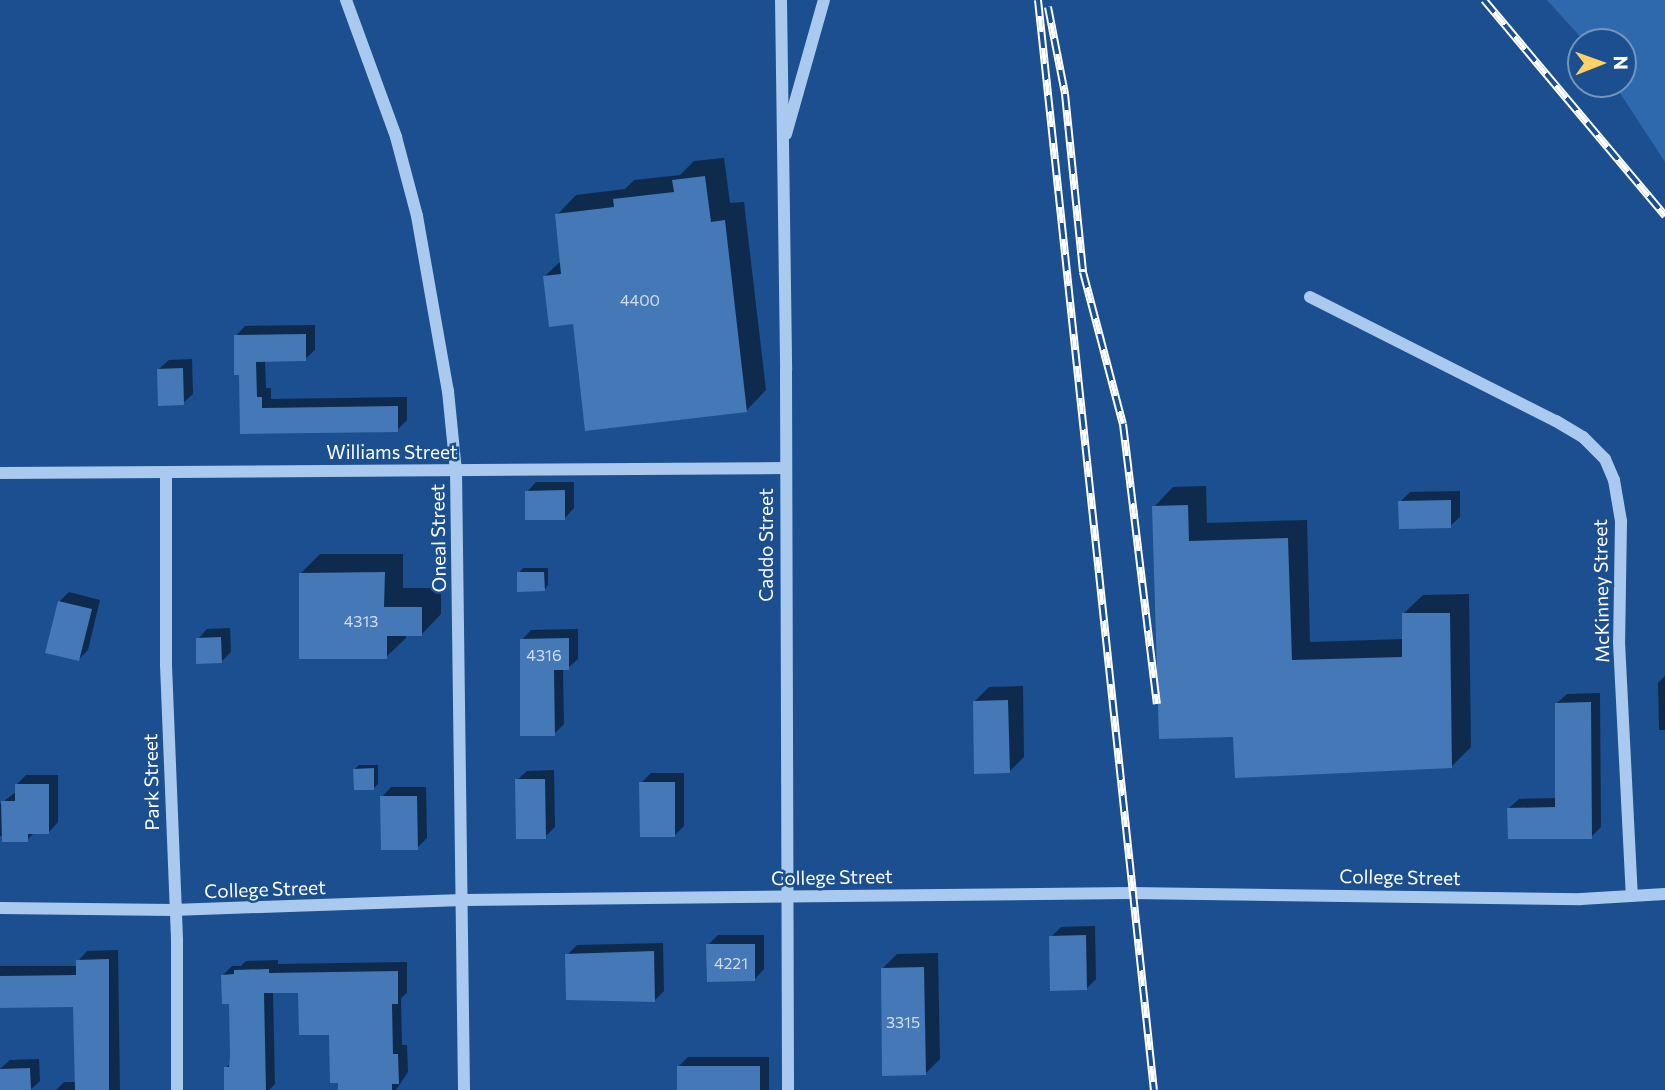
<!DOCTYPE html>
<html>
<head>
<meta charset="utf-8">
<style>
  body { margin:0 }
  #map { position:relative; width:1665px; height:1090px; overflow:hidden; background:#1b4f8f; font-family:Commissioner,sans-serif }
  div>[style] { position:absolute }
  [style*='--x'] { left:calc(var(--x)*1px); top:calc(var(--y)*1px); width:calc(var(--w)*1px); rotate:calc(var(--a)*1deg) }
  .green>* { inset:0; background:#2e69ad }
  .shadow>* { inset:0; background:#0007 }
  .building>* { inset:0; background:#4478b7 }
  .minor>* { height:12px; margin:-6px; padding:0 6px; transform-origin:6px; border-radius:6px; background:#a9c9ee }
  .rail>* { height:8px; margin-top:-4px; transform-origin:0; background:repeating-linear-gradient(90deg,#1b4f8f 0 16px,#fff 0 32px); box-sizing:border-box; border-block:2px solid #fff }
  span { translate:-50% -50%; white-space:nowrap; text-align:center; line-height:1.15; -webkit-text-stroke:5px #1b4f8f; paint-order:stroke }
  .number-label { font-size:16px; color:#d0dded }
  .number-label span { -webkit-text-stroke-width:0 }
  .street-label { font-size:19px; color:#fff }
  .north { position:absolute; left:1567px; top:28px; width:70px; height:70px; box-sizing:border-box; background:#1b4f8f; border:2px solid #7695bc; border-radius:50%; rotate:89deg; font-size:19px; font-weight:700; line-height:28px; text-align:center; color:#fff }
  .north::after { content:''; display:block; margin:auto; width:24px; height:32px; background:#ffd166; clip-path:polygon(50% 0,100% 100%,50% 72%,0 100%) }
</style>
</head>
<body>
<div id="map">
  <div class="green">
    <i style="clip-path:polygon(1547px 0,1665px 0,1665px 162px,1614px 84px,1623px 84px,1623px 42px,1585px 42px)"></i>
  </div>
  <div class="shadow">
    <i style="clip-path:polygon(724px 158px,730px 203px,744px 202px,766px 390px,747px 410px,574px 322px,545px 276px,562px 260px,557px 215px,576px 195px,625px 189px,634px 180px,680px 175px,694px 161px)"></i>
    <i style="clip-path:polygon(315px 325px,315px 350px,305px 359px,265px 360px,266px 388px,271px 388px,271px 399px,407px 397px,407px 420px,397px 430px,242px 432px,241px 373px,236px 336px,245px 326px)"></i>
    <i style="clip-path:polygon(192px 359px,193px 394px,183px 403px,159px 369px,169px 360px)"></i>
    <i style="clip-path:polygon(536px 482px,574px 482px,574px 508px,565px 518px,527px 492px)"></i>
    <i style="clip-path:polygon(1206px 486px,1207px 523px,1307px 520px,1310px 642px,1404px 639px,1403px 614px,1423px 595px,1469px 594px,1471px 747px,1451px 767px,1235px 735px,1154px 507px,1173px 487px)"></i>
    <i style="clip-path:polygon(1460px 491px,1460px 517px,1450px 526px,1400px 502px,1410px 492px)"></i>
    <i style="clip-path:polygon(320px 554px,403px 554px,403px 588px,441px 588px,441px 614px,422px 634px,406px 634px,406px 638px,386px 657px,301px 573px)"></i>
    <i style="clip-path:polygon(523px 568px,548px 568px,548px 585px,544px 590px,519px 573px)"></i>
    <i style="clip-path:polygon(69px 592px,100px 600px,88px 650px,78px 660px,59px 602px)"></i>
    <i style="clip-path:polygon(230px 628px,231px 652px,221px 662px,198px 639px,207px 629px)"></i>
    <i style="clip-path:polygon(578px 629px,578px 659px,568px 668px,563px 669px,564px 724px,554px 734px,522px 640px,531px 630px)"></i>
    <i style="clip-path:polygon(1665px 676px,1665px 730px,1659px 730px,1658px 683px)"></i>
    <i style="clip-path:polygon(1023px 686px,1024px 757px,1009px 772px,974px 702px,989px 687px)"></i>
    <i style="clip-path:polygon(1600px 693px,1601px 827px,1591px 837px,1509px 808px,1519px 799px,1557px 798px,1557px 703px,1567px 694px)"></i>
    <i style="clip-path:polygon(359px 765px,378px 765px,378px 784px,374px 788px,355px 769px)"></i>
    <i style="clip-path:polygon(554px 770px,555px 827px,545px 837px,517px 780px,527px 771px)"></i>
    <i style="clip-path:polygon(651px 773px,684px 773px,684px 826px,675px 835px,641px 783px)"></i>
    <i style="clip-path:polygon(26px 775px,58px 775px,58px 822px,49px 832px,35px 832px,27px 840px,0 836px,0 804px,16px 792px,16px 785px)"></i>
    <i style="clip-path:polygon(391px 787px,426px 787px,427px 838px,417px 848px,382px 797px)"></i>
    <i style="clip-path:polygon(1095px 926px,1096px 979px,1086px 989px,1051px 937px,1061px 927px)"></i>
    <i style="clip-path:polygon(718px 935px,764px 935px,764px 969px,755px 979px,708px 945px)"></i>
    <i style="clip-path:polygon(663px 943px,664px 991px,655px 1000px,567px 955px,577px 945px)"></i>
    <i style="clip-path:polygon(118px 950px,120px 1090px,56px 1090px,64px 1082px,76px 1082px,75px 1005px,0 1007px,0 966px,78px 966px,78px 961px,87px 951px)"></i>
    <i style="clip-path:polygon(938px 953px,940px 1059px,925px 1074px,882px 969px,897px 954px)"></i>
    <i style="clip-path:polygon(278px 960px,278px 964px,407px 962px,407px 993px,401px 998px,402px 1045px,407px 1045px,408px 1072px,396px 1090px,366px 1090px,300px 991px,273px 992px,275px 1084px,269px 1090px,226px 1090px,226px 1068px,231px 1062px,231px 1002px,223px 975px,232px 966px,241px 966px,246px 961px)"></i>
    <i style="clip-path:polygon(688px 1057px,769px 1057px,769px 1090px,679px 1090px,679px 1066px)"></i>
    <i style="clip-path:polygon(39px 1059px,40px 1081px,30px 1090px,1px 1090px,0 1069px,10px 1060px)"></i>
  </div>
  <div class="building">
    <i style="clip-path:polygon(705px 176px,711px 222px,725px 220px,747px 412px,585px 431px,573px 324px,549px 327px,543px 276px,561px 274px,555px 214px,614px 207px,613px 199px,674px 192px,672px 180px)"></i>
    <i style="clip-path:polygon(306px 334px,306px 361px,256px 362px,257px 397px,262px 397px,262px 408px,398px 406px,398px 432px,240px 434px,239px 375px,234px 375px,234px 335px)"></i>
    <i style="clip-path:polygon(183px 368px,184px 405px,158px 406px,157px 369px)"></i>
    <i style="clip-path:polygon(565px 490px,565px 520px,525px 520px,525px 491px)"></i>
    <i style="clip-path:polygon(1451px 500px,1451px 528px,1399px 529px,1398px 501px)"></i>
    <i style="clip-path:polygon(1188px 505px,1189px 541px,1288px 538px,1292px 660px,1402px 657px,1402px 613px,1450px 613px,1452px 768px,1235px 778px,1233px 737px,1159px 739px,1152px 506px)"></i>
    <i style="clip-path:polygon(385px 572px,384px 607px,422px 607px,422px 636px,387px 636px,387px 659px,299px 659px,299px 573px)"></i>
    <i style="clip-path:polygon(517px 572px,544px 572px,545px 591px,517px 592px)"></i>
    <i style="clip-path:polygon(58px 601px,92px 609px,79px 661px,45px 653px)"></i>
    <i style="clip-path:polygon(221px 637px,222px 663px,196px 664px,196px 638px)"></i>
    <i style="clip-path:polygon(569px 638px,569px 670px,554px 670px,555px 736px,520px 736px,520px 639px)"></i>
    <i style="clip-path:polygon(1008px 700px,1010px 773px,974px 774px,973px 701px)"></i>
    <i style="clip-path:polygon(1591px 702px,1592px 839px,1508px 839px,1507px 808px,1555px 807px,1555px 703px)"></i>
    <i style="clip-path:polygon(374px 768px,374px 790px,354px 790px,353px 769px)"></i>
    <i style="clip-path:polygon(515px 779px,545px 779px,546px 839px,516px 839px)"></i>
    <i style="clip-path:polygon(639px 782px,675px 782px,675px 837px,640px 837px)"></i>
    <i style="clip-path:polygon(15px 784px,49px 784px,49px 834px,28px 834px,28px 842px,2px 842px,1px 801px,15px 801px)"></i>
    <i style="clip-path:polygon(380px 796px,417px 796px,418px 850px,381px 850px)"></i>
    <i style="clip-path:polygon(1086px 935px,1087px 990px,1050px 991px,1049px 936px)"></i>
    <i style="clip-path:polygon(706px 944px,755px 944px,755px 981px,707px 982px)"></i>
    <i style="clip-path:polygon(654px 951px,655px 1002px,566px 1000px,565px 954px)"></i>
    <i style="clip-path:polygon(109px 959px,109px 1090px,75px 1090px,73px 1007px,0 1008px,0 976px,76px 975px,76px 960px)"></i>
    <i style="clip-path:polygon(924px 967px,926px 1075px,882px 1076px,881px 968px)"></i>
    <i style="clip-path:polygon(269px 969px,269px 973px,398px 971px,398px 1004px,392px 1004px,393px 1054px,398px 1054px,399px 1084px,392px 1084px,392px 1090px,338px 1090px,338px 1083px,330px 1083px,329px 1035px,299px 1035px,298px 993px,264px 993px,266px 1090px,224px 1090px,224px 1067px,229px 1067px,230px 1056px,229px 1004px,222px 1004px,221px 975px,234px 974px,234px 970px)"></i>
    <i style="clip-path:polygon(677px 1066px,760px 1066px,760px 1090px,677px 1090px)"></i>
    <i style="clip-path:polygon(30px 1068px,31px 1090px,0 1090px,0 1069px)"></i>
  </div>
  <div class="minor">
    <i style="--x:346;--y:0;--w:146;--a:69.9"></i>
    <i style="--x:396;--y:137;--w:82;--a:75.1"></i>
    <i style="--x:417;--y:216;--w:178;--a:80"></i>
    <i style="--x:448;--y:391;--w:80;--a:84.3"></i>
    <i style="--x:456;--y:471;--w:619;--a:89.26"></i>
    <i style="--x:781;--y:0;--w:370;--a:89.2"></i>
    <i style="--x:786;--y:370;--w:720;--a:89.84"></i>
    <i style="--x:786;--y:134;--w:139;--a:-74.2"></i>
    <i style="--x:1310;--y:297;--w:275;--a:26.8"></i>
    <i style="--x:1556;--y:421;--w:31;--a:31"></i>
    <i style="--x:1583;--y:437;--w:31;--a:45"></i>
    <i style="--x:1605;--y:459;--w:23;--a:67"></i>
    <i style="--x:1614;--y:480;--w:42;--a:80.3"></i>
    <i style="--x:1621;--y:521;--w:121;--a:90.9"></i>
    <i style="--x:1619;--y:642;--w:254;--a:87.1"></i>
    <i style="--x:0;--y:473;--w:785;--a:-0.36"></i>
    <i style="--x:166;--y:473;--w:192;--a:90"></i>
    <i style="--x:166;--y:665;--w:276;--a:87.7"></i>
    <i style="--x:177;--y:941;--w:149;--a:90"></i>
    <i style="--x:0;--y:908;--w:173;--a:0.7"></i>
    <i style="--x:173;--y:910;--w:290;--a:-2"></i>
    <i style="--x:463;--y:900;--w:668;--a:-0.6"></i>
    <i style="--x:1131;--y:893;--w:450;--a:0.8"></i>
    <i style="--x:1581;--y:899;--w:84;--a:-3.4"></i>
  </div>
  <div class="rail">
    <i style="--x:1038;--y:0;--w:1096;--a:83.93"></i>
    <i style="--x:1484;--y:0;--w:282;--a:50"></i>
    <i style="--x:1048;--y:7;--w:89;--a:78.9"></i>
    <i style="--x:1065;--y:94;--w:179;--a:84.2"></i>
    <i style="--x:1083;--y:272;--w:157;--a:75.3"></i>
    <i style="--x:1123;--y:424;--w:282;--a:83.1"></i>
  </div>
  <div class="number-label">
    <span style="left:640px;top:300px">4400</span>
    <span style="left:361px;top:621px">4313</span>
    <span style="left:544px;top:655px">4316</span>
    <span style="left:731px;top:963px">4221</span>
    <span style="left:903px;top:1022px">3315</span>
  </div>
  <div class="street-label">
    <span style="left:392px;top:452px">Williams Street</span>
    <span style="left:438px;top:538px;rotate:-91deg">Oneal Street</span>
    <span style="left:766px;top:545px;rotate:-90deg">Caddo Street</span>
    <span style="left:1601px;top:591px;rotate:-91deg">McKinney Street</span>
    <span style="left:151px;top:782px;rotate:-91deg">Park Street</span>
    <span style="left:832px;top:877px;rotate:-1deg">College Street</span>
    <span style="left:1400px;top:877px;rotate:1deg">College Street</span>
    <span style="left:265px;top:889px;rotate:-2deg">College Street</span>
  </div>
  <div class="north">N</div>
</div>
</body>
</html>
